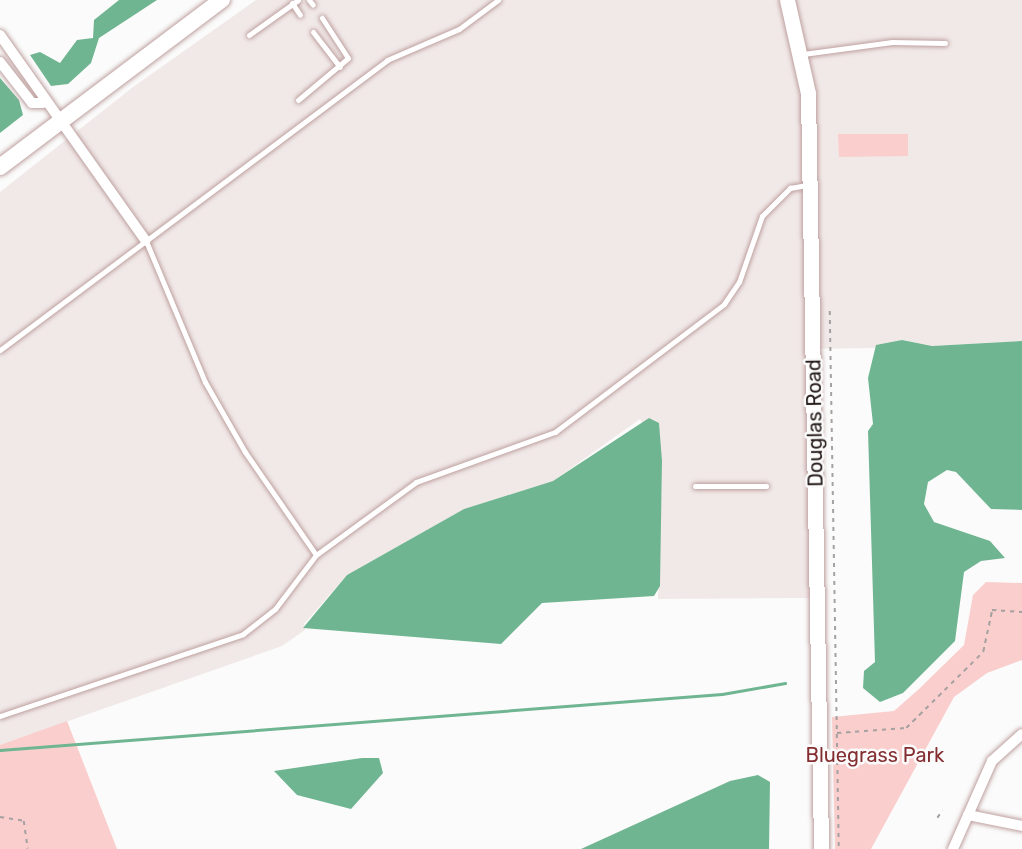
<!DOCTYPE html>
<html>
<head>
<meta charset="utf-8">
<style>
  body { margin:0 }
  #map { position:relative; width:1022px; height:849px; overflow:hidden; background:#fbfbfb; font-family:Rubik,sans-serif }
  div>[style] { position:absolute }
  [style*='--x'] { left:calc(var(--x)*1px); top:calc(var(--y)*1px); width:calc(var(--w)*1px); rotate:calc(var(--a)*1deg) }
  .built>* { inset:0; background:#f1e9e8 }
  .green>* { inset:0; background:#f9cecc }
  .water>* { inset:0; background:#70b591 }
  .stream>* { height:3px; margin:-1.5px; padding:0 1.5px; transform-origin:1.5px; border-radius:1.5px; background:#70b591 }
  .path>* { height:1.5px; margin-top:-0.75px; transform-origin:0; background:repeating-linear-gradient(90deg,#a5a1a1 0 4.5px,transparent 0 9px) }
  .roads { filter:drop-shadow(0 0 2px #bea09f) drop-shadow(0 0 2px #bea09f) }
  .lane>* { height:5px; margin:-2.5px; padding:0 2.5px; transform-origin:2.5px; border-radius:2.5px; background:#fff }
  .street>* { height:10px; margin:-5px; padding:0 5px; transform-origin:5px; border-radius:5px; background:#fff }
  .secondary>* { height:15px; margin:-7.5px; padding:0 7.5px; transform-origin:7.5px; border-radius:7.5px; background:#fff }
  .primary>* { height:16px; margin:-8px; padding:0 8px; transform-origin:8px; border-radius:8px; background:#fff }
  span { translate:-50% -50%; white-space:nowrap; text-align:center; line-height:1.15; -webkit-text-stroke:5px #fbfbfb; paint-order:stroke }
  .street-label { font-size:20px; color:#231918 }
  .park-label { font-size:20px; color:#842e31 }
</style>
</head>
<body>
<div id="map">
  <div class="built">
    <i style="clip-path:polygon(256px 0,1022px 0,1022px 341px,932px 346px,902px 340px,874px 348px,806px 349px,812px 598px,658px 599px,662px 461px,640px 419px,553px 481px,464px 509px,347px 575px,304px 624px,305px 630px,282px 646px,0 745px,0 192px,133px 87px)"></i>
  </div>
  <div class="green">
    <i style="clip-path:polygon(838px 134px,908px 134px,908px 156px,839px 157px)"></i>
    <i style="clip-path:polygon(986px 582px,1022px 583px,1022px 660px,987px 673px,954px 697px,871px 849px,835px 849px,832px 717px,894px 711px,919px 689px,964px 645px,973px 595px)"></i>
    <i style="clip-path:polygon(67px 721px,117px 849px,0 849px,0 745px)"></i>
  </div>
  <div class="water">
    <i style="clip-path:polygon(119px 0,157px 0,99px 38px,91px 63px,68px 84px,51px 86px,30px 55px,40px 52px,60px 63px,77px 40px,93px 38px,94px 20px)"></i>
    <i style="clip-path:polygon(0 78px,19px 100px,23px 115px,0 133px)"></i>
    <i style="clip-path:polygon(902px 340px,932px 346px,1022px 341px,1022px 510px,991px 509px,956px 472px,947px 470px,928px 482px,924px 504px,934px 522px,990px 541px,1005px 558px,981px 561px,964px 572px,955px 641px,903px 693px,880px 702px,863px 688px,864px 671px,875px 662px,868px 431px,873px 424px,868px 378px,876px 345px)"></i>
    <i style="clip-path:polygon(649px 418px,659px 423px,662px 461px,660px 586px,654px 596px,542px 603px,501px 644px,303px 628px,347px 575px,464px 509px,553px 481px)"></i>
    <i style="clip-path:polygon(362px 758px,379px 758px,383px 773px,351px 809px,297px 795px,274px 771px)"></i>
    <i style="clip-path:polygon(758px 775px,770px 782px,769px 849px,581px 849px,730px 781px)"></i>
  </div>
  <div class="stream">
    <i style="--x:0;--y:750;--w:724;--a:-4.44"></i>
    <i style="--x:722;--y:694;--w:64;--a:-9.9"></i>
  </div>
  <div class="path">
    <i style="--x:830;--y:311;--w:538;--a:89.04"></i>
    <i style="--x:837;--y:733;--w:69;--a:-4.1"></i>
    <i style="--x:906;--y:728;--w:108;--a:-44.6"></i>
    <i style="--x:983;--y:652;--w:43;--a:-77.9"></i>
    <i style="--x:992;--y:610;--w:30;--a:4"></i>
    <i style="--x:0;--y:817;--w:24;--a:9"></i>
    <i style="--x:24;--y:821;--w:28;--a:82"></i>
    <i style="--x:937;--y:818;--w:9;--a:-54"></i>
  </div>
  <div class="roads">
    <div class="lane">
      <i style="--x:309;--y:0;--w:6;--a:51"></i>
      <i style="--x:292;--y:3;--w:14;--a:56"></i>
      <i style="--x:313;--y:32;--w:44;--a:52.4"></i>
      <i style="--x:249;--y:35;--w:60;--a:-35.5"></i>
      <i style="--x:803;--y:54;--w:90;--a:-7.7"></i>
      <i style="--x:892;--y:42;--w:53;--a:1.1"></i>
      <i style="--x:298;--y:100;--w:65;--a:-40"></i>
      <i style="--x:348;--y:58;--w:48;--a:-123"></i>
      <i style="--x:146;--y:241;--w:153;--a:67.3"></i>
      <i style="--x:205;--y:382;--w:81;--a:60.3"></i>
      <i style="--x:245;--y:452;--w:125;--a:55.4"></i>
      <i style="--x:0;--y:350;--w:484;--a:-36.8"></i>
      <i style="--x:387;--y:60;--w:78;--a:-23.3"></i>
      <i style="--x:459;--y:29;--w:49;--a:-36.6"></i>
      <i style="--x:695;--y:486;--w:71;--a:0"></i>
      <i style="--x:0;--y:716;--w:256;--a:-18.6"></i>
      <i style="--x:243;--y:634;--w:41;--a:-38"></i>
      <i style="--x:275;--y:609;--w:68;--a:-52.8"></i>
      <i style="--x:316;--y:555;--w:124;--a:-36.1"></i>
      <i style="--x:416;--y:482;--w:148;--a:-19.8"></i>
      <i style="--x:555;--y:432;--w:212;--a:-37.1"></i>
      <i style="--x:724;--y:304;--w:27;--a:-56"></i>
      <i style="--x:739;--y:282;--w:70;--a:-70.8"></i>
      <i style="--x:762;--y:216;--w:40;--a:-45"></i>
      <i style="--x:790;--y:188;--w:17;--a:-10"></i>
    </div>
    <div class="street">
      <i style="--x:0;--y:35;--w:252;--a:54.7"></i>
      <i style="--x:0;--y:62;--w:52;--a:52"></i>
      <i style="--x:32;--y:103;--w:11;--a:0"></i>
      <i style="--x:968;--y:815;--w:55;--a:11.5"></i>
      <i style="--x:953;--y:849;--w:96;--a:-66.1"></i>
      <i style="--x:992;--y:761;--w:40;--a:-42"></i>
    </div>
    <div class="secondary">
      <i style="--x:787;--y:0;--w:95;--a:77.3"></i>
      <i style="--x:808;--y:93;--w:756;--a:89.01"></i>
    </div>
    <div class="primary">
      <i style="--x:0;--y:167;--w:278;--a:-37"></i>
    </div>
  </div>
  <div class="street-label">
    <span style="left:815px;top:423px;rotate:-91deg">Douglas Road</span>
  </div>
  <div class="park-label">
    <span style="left:875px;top:755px">Bluegrass Park</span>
  </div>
</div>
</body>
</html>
